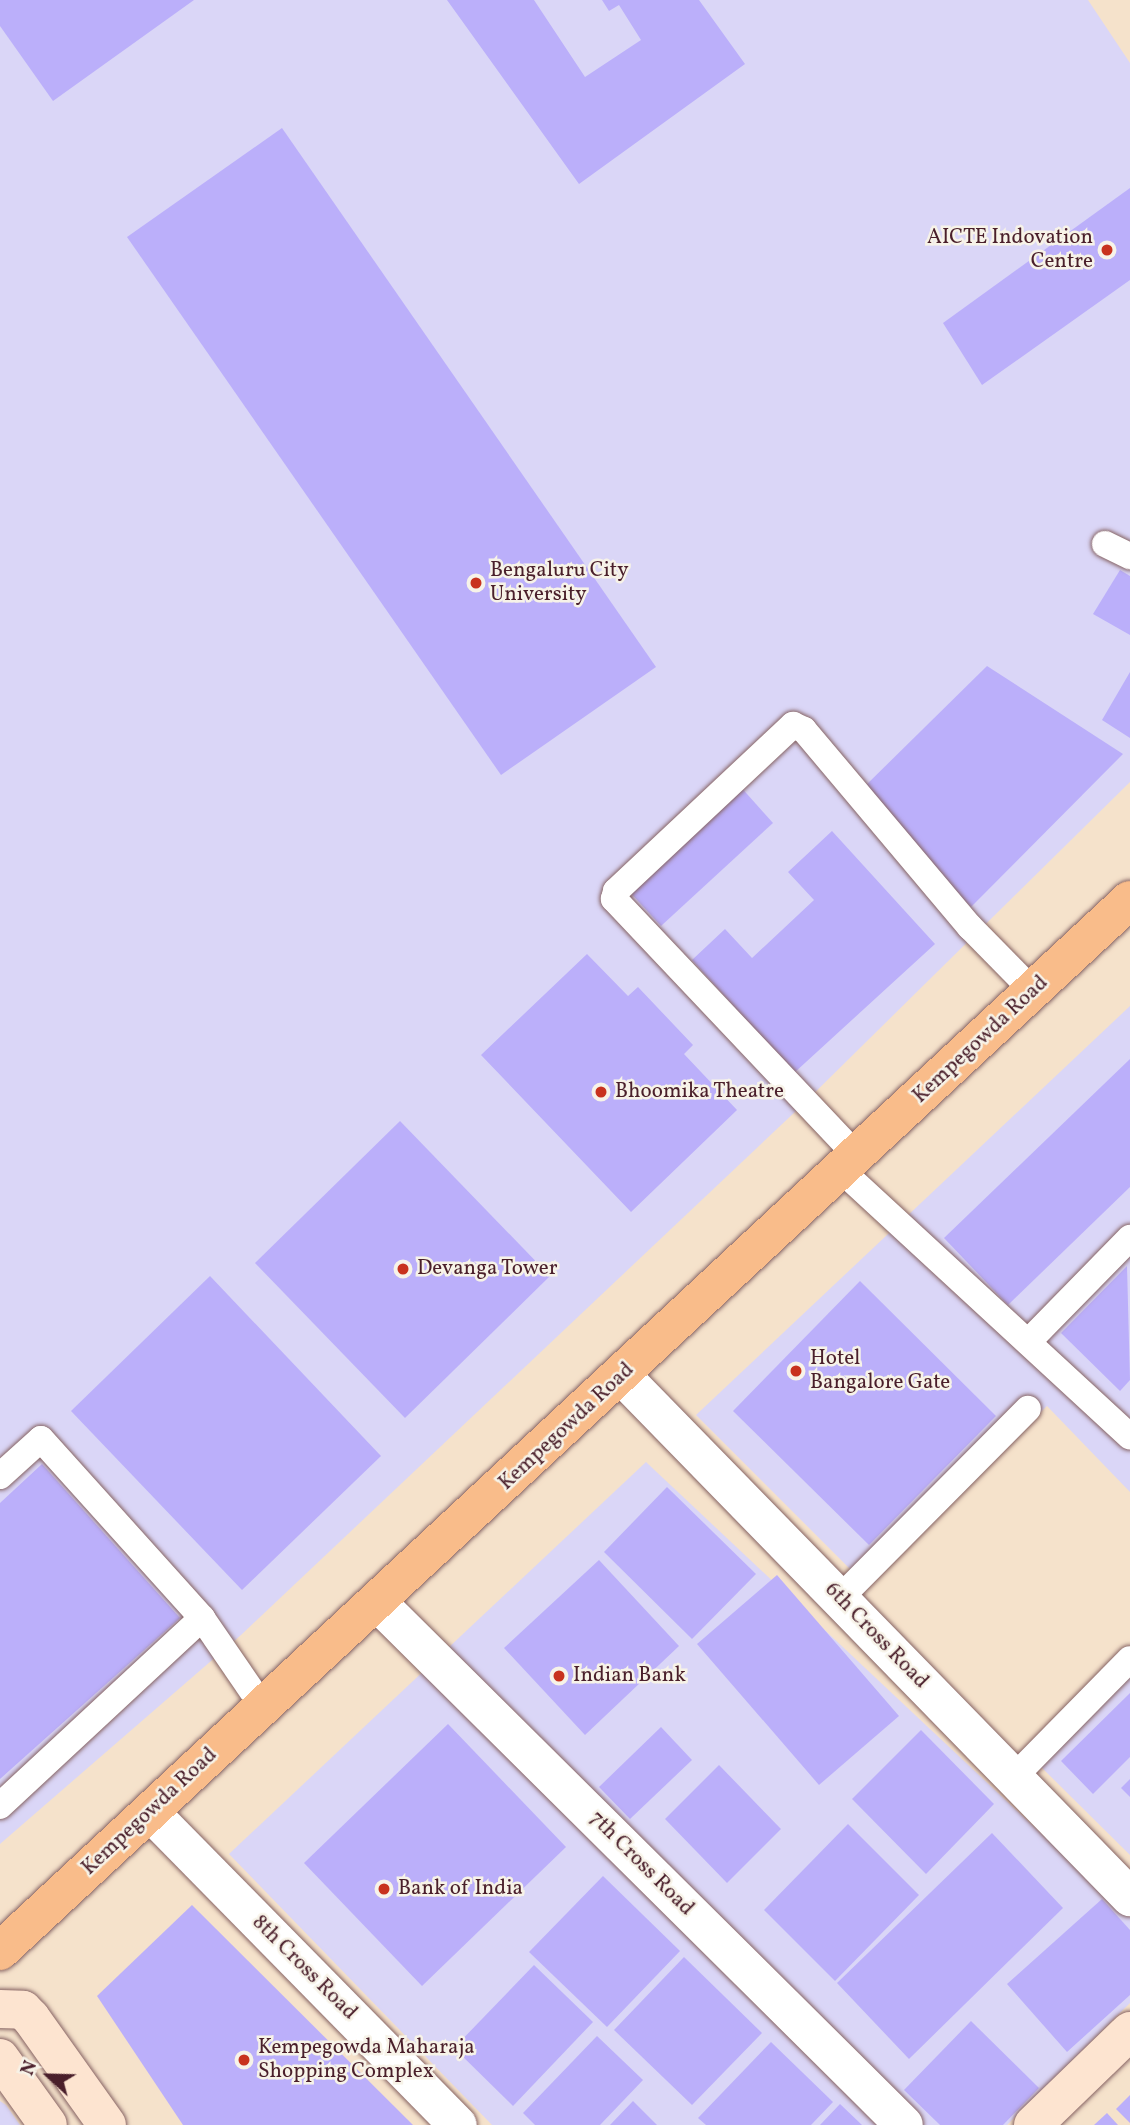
<!DOCTYPE html>
<html>
<head>
<meta charset="utf-8">
<style>
  body { margin:0 }
  #map { position:relative; width:1130px; height:2125px; overflow:hidden; background:#f5e2cb; font-family:Vollkorn,serif }
  div>[style] { position:absolute }
  [style*='--x'] { left:calc(var(--x)*1px); top:calc(var(--y)*1px); width:calc(var(--w)*1px); rotate:calc(var(--a)*1deg) }
  .built>* { inset:0; background:#dad6f7 }
  .building>* { inset:0; background:#bbaffa }
  .roads { filter:drop-shadow(0 0 2px #866363) drop-shadow(0 0 2px #866363) }
  .lane>* { height:26px; margin:-13px; padding:0 13px; transform-origin:13px; border-radius:13px; background:#fff }
  .street>* { height:38px; margin:-19px; padding:0 19px; transform-origin:19px; border-radius:19px; background:#fff }
  .secondary>* { height:38px; margin:-19px; padding:0 19px; transform-origin:19px; border-radius:19px; background:#fde4d0 }
  .primary>* { height:38px; margin:-19px; padding:0 19px; transform-origin:19px; border-radius:19px; background:#f9bc8a }
  .dots>* { width:19px; height:19px; translate:-50% -50%; box-sizing:border-box; border:4px solid #f7f3e8; border-radius:50% }
  span { translate:-50% -50%; white-space:nowrap; text-align:center; line-height:1.15; -webkit-text-stroke:5px #f7f3e8; paint-order:stroke }
  .poi-label { font-size:21px; color:#4a1f2b }
  .right { translate:-100% -50%; text-align:right }
  .left { translate:0 -50%; text-align:left }
  .street-label { font-size:21px; color:#4a1f2b }
  .north { position:absolute; left:14px; top:2041px; width:70px; height:70px; -webkit-text-stroke:5px #f7f3e8; paint-order:stroke; rotate:292deg; font-size:19px; font-weight:700; line-height:28px; text-align:center; color:#4a1f2b }
  .north::after { content:''; display:block; margin:auto; width:24px; height:32px; background:#4a1f2b; clip-path:polygon(50% 0,100% 100%,50% 72%,0 100%) }
</style>
</head>
<body>
<div id="map">
  <div class="built">
    <i style="clip-path:polygon(0 0,1088px 0,1130px 63px,1130px 782px,796px 1111px,241px 1635px,0 1844px)"></i>
    <i style="clip-path:polygon(1130px 1006px,1130px 1492px,1047px 1406px,864px 1583px,696px 1415px)"></i>
    <i style="clip-path:polygon(646px 1462px,1130px 1917px,1130px 2003px,1007px 2125px,492px 2125px,229px 1854px)"></i>
    <i style="clip-path:polygon(1130px 1667px,1130px 1855px,1034px 1760px)"></i>
    <i style="clip-path:polygon(0 2101px,6px 2105px,20px 2125px,0 2125px)"></i>
  </div>
  <div class="building">
    <i style="clip-path:polygon(0 0,194px 0,53px 101px,0 26px)"></i>
    <i style="clip-path:polygon(447px 0,534px 0,585px 77px,641px 40px,619px 5px,609px 11px,602px 0,699px 0,745px 64px,579px 184px)"></i>
    <i style="clip-path:polygon(282px 128px,656px 667px,501px 775px,127px 237px)"></i>
    <i style="clip-path:polygon(1130px 188px,1130px 280px,982px 385px,943px 323px)"></i>
    <i style="clip-path:polygon(1120px 570px,1130px 576px,1130px 635px,1093px 614px)"></i>
    <i style="clip-path:polygon(987px 666px,1123px 754px,971px 907px,859px 792px)"></i>
    <i style="clip-path:polygon(1130px 672px,1130px 738px,1102px 720px)"></i>
    <i style="clip-path:polygon(739px 785px,773px 823px,661px 926px,627px 889px)"></i>
    <i style="clip-path:polygon(832px 831px,935px 944px,794px 1073px,692px 960px,725px 929px,752px 958px,814px 900px,788px 872px)"></i>
    <i style="clip-path:polygon(587px 954px,628px 996px,638px 987px,693px 1045px,684px 1054px,737px 1110px,631px 1212px,481px 1055px)"></i>
    <i style="clip-path:polygon(1130px 1059px,1130px 1187px,1008px 1305px,944px 1238px)"></i>
    <i style="clip-path:polygon(400px 1121px,550px 1276px,405px 1418px,255px 1263px)"></i>
    <i style="clip-path:polygon(1127px 1266px,1130px 1380px,1120px 1391px,1061px 1333px)"></i>
    <i style="clip-path:polygon(210px 1276px,381px 1456px,242px 1590px,71px 1411px)"></i>
    <i style="clip-path:polygon(860px 1281px,996px 1416px,869px 1545px,733px 1411px)"></i>
    <i style="clip-path:polygon(42px 1464px,180px 1618px,0 1779px,0 1503px)"></i>
    <i style="clip-path:polygon(667px 1487px,756px 1574px,692px 1639px,604px 1552px)"></i>
    <i style="clip-path:polygon(599px 1560px,679px 1646px,585px 1735px,504px 1648px)"></i>
    <i style="clip-path:polygon(777px 1575px,899px 1716px,819px 1785px,697px 1644px)"></i>
    <i style="clip-path:polygon(1130px 1693px,1130px 1757px,1093px 1794px,1061px 1761px)"></i>
    <i style="clip-path:polygon(448px 1724px,566px 1847px,422px 1986px,304px 1863px)"></i>
    <i style="clip-path:polygon(661px 1727px,692px 1760px,630px 1819px,599px 1787px)"></i>
    <i style="clip-path:polygon(921px 1730px,994px 1804px,926px 1874px,852px 1799px)"></i>
    <i style="clip-path:polygon(719px 1765px,781px 1829px,727px 1883px,665px 1819px)"></i>
    <i style="clip-path:polygon(1130px 1779px,1130px 1797px,1121px 1788px)"></i>
    <i style="clip-path:polygon(848px 1824px,919px 1895px,835px 1981px,764px 1910px)"></i>
    <i style="clip-path:polygon(992px 1833px,1063px 1908px,909px 2059px,837px 1983px)"></i>
    <i style="clip-path:polygon(603px 1876px,680px 1951px,607px 2027px,529px 1952px)"></i>
    <i style="clip-path:polygon(1102px 1899px,1130px 1930px,1130px 1995px,1067px 2052px,1007px 1984px)"></i>
    <i style="clip-path:polygon(192px 1905px,413px 2125px,183px 2125px,97px 1996px)"></i>
    <i style="clip-path:polygon(684px 1957px,762px 2033px,692px 2105px,614px 2030px)"></i>
    <i style="clip-path:polygon(534px 1965px,593px 2022px,513px 2106px,454px 2048px)"></i>
    <i style="clip-path:polygon(971px 2021px,1039px 2088px,1003px 2125px,940px 2125px,904px 2090px)"></i>
    <i style="clip-path:polygon(597px 2036px,643px 2080px,600px 2125px,535px 2125px,523px 2113px)"></i>
    <i style="clip-path:polygon(771px 2042px,833px 2102px,811px 2125px,706px 2125px,698px 2118px)"></i>
    <i style="clip-path:polygon(1130px 2095px,1130px 2123px,1116px 2109px)"></i>
    <i style="clip-path:polygon(633px 2101px,657px 2125px,610px 2125px)"></i>
    <i style="clip-path:polygon(840px 2104px,862px 2125px,820px 2125px)"></i>
    <i style="clip-path:polygon(1107px 2113px,1118px 2125px,1094px 2125px)"></i>
  </div>
  <div class="roads">
    <div class="lane">
      <i style="--x:1105;--y:544;--w:28;--a:26"></i>
      <i style="--x:857;--y:1156;--w:354;--a:-133.4"></i>
      <i style="--x:614;--y:899;--w:8;--a:-76"></i>
      <i style="--x:616;--y:891;--w:243;--a:-43.2"></i>
      <i style="--x:793;--y:725;--w:12;--a:24"></i>
      <i style="--x:804;--y:730;--w:258;--a:49.9"></i>
      <i style="--x:970;--y:927;--w:90;--a:45.5"></i>
      <i style="--x:841;--y:1170;--w:393;--a:42.7"></i>
      <i style="--x:1028;--y:1342;--w:146;--a:-45.6"></i>
      <i style="--x:0;--y:1476;--w:55;--a:-42.1"></i>
      <i style="--x:41;--y:1439;--w:241;--a:48"></i>
      <i style="--x:202;--y:1618;--w:276;--a:137.1"></i>
      <i style="--x:839;--y:1599;--w:268;--a:-45.2"></i>
      <i style="--x:202;--y:1618;--w:108;--a:55.6"></i>
      <i style="--x:1014;--y:1777;--w:165;--a:-45.5"></i>
    </div>
    <div class="street">
      <i style="--x:622;--y:1376;--w:728;--a:45.72"></i>
      <i style="--x:377;--y:1602;--w:742;--a:44.78"></i>
      <i style="--x:150;--y:1812;--w:439;--a:45.5"></i>
    </div>
    <div class="secondary">
      <i style="--x:0;--y:2009;--w:23;--a:2"></i>
      <i style="--x:23;--y:2010;--w:11;--a:45"></i>
      <i style="--x:31;--y:2018;--w:131;--a:54.6"></i>
      <i style="--x:0;--y:2058;--w:82;--a:54.4"></i>
      <i style="--x:1033;--y:2125;--w:135;--a:-44.1"></i>
    </div>
    <div class="primary">
      <i style="--x:0;--y:1951;--w:1543;--a:-42.93"></i>
    </div>
  </div>
  <div class="dots">
    <i style="left:1107px;top:250px;background:#c8321e"></i>
    <i style="left:476px;top:583px;background:#c8321e"></i>
    <i style="left:601px;top:1092px;background:#c8321e"></i>
    <i style="left:403px;top:1269px;background:#c8321e"></i>
    <i style="left:796px;top:1371px;background:#c8321e"></i>
    <i style="left:559px;top:1676px;background:#c8321e"></i>
    <i style="left:384px;top:1889px;background:#c8321e"></i>
    <i style="left:244px;top:2060px;background:#c8321e"></i>
  </div>
  <div class="poi-label">
    <span class="right" style="left:1093px;top:250px">AICTE Indovation<br>Centre</span>
    <span class="left" style="left:490px;top:583px">Bengaluru City<br>University</span>
    <span class="left" style="left:615px;top:1092px">Bhoomika Theatre</span>
    <span class="left" style="left:417px;top:1269px">Devanga Tower</span>
    <span class="left" style="left:810px;top:1371px">Hotel<br>Bangalore Gate</span>
    <span class="left" style="left:573px;top:1676px">Indian Bank</span>
    <span class="left" style="left:398px;top:1889px">Bank of India</span>
    <span class="left" style="left:258px;top:2060px">Kempegowda Maharaja<br>Shopping Complex</span>
  </div>
  <div class="street-label">
    <span style="left:981px;top:1040px;rotate:-43deg">Kempegowda Road</span>
    <span style="left:567px;top:1427px;rotate:-43deg">Kempegowda Road</span>
    <span style="left:876px;top:1636px;rotate:46deg">6th Cross Road</span>
    <span style="left:150px;top:1812px;rotate:-43deg">Kempegowda Road</span>
    <span style="left:641px;top:1864px;rotate:45deg">7th Cross Road</span>
    <span style="left:304px;top:1968px;rotate:45deg">8th Cross Road</span>
  </div>
  <div class="north">N</div>
</div>
</body>
</html>
